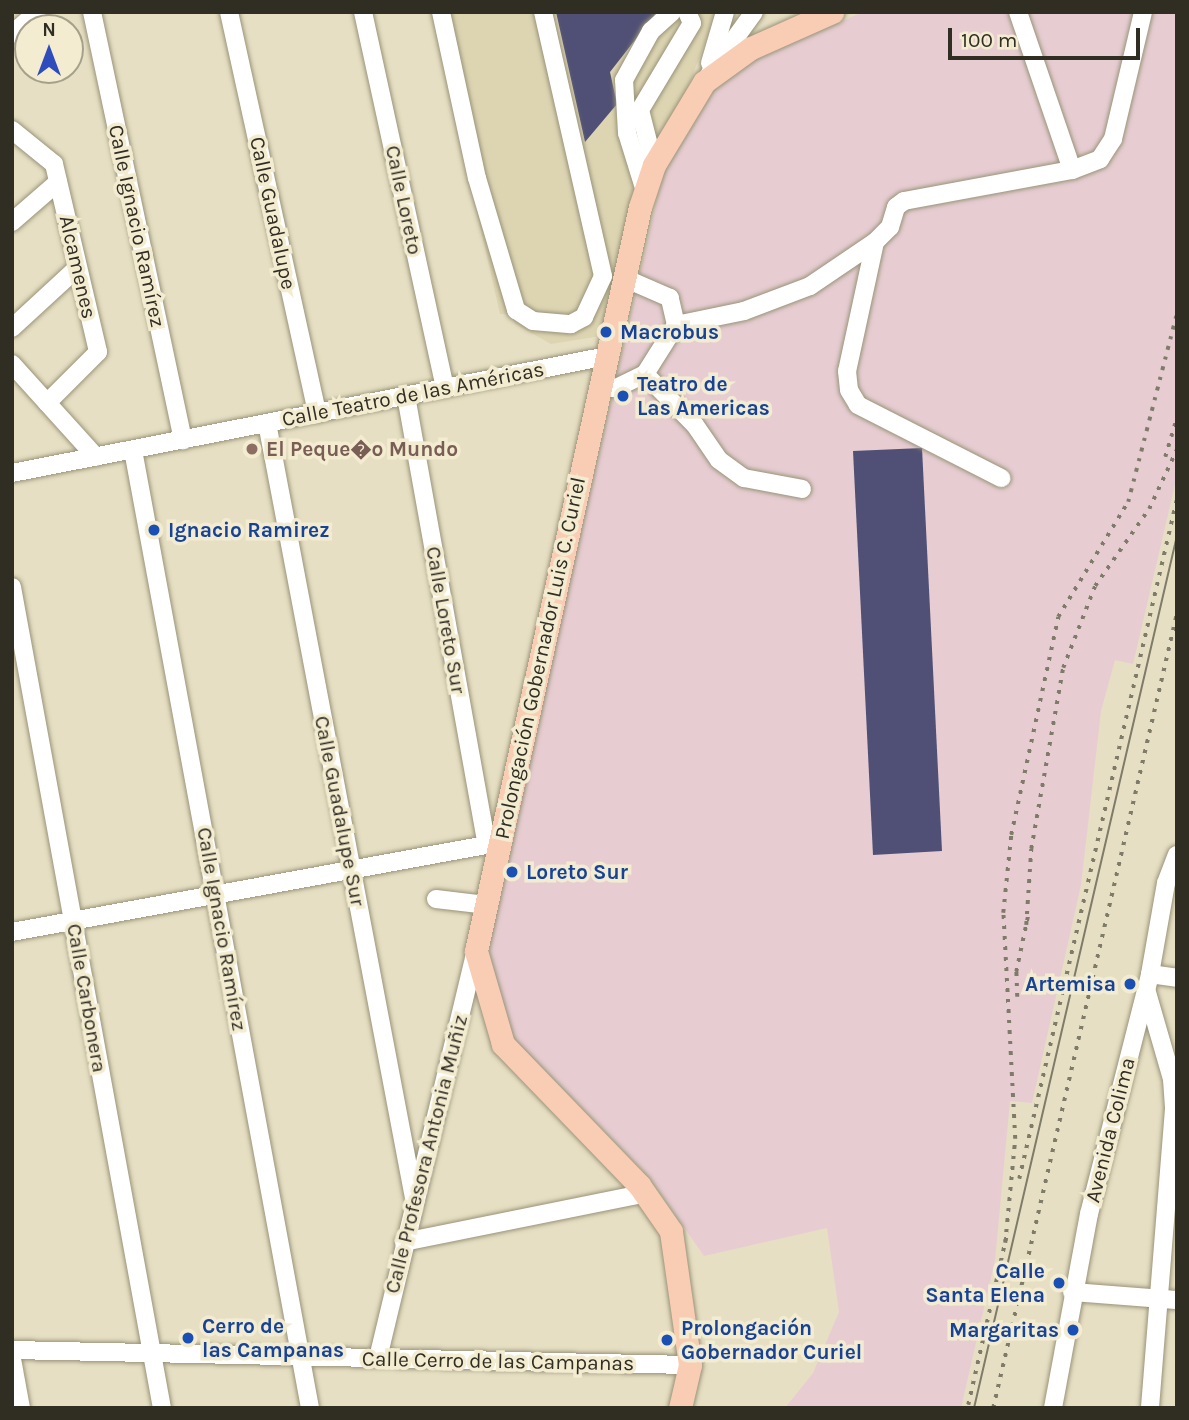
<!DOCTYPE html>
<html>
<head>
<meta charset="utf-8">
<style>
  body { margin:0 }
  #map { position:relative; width:1189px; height:1420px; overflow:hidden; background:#e6dfc3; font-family:Karla,sans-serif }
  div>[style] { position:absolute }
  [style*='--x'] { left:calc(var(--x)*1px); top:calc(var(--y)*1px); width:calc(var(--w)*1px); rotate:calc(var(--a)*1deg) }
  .built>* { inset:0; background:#ddd5b2 }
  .industrial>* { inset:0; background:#e7cdd2 }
  .building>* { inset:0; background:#505076 }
  .roads { filter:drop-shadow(0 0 2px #999379) drop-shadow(0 0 2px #999379) }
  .minor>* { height:18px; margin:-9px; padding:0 9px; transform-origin:9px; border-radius:9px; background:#fff }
  .major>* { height:23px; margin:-11.5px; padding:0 11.5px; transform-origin:11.5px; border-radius:11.5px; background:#f9ccb4 }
  .tram>* { height:2px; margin:-1px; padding:0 1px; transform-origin:1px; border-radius:1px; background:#7f7b69 }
  .rail>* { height:3.5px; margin-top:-1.75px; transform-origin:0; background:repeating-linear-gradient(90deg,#7f7b69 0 3.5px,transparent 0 10.5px) }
  .dots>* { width:19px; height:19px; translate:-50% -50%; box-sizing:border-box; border:4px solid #f3ecd0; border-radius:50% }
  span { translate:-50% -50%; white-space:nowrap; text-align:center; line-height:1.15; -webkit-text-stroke:7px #f3ecd0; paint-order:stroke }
  .street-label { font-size:21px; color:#302d23 }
  .transit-label { font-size:21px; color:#164399; font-weight:700 }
  .left { translate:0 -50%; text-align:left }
  .right { translate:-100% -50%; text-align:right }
  .education-label { font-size:21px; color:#785e54; font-weight:700 }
  .frame { position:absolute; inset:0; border:14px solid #302d23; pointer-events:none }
  .north { position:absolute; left:14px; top:14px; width:70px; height:70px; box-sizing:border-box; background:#f3ecd0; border:2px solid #a5a08b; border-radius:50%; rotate:0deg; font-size:19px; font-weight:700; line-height:28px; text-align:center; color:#302d23 }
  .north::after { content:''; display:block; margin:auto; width:24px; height:32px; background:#2e4cbc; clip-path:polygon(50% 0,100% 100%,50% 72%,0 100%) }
  .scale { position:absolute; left:948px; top:28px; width:192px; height:32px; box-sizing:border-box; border:4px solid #302d23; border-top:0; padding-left:9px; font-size:21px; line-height:24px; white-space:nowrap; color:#302d23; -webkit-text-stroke:5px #f3ecd0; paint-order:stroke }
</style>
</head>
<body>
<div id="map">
  <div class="built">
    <i style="clip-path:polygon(431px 12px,717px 12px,682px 102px,662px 129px,651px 159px,607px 335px,551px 344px,515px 324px,511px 314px,500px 314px)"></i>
  </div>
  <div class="industrial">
    <i style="clip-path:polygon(863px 12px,1177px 12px,1177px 476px,1133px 664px,1115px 660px,1101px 711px,1081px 885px,1032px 1103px,1010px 1101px,995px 1260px,961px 1408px,785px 1408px,813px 1373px,839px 1312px,827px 1228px,704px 1256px,649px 1177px,515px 1040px,492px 981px,489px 936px,662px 177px,682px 131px,715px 85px,757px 58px)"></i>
  </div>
  <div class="building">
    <i style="clip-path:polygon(556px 12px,657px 12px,610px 72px,617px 104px,585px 142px)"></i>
    <i style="clip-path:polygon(922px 448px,942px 851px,873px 855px,853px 451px)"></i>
  </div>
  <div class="roads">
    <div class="minor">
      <i style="--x:92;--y:12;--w:438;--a:78"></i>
      <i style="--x:229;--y:12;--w:411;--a:77.6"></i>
      <i style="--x:363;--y:12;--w:385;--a:77.7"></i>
      <i style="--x:441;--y:12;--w:170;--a:77.8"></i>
      <i style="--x:477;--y:178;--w:138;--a:73.5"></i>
      <i style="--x:516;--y:310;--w:20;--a:33"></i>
      <i style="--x:533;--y:321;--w:38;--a:5"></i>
      <i style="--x:571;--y:324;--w:15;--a:-28"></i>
      <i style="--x:584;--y:317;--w:45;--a:-65.1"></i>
      <i style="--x:603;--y:276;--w:271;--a:-102.8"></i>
      <i style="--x:1018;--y:12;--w:167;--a:71.1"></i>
      <i style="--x:12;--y:34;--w:33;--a:-41"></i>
      <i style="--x:710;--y:63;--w:53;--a:-73.6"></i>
      <i style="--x:710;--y:73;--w:75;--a:-54.2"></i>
      <i style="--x:12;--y:130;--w:54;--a:39"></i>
      <i style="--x:54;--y:164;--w:193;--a:76.8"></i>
      <i style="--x:98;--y:352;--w:72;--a:135"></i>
      <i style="--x:654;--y:165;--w:57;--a:-104.3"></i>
      <i style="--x:640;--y:110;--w:101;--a:-59.1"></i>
      <i style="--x:692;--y:23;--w:12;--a:-114"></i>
      <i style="--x:645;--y:191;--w:61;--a:-107.2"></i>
      <i style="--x:627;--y:133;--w:53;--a:-93.2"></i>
      <i style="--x:624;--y:80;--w:56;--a:-61.1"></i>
      <i style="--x:651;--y:31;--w:28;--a:-42"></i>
      <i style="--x:12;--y:222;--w:61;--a:-41"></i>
      <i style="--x:875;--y:242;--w:132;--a:102.2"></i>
      <i style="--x:847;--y:371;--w:19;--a:84"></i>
      <i style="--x:849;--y:390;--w:17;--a:59"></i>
      <i style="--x:858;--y:405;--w:161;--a:27"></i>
      <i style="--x:676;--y:325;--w:69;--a:-11.6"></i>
      <i style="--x:744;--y:311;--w:71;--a:-20.7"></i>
      <i style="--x:810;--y:286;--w:78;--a:-34.1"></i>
      <i style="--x:875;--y:242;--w:21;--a:-45"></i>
      <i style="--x:890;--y:227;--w:21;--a:-73"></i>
      <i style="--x:896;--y:207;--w:10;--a:-37"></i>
      <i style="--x:904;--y:201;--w:171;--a:-10.5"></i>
      <i style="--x:1072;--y:170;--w:30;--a:-21"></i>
      <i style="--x:1100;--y:159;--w:24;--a:-57"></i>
      <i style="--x:1113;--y:139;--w:130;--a:-76.7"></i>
      <i style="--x:12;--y:328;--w:88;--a:-42.7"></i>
      <i style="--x:12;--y:364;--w:125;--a:47.9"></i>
      <i style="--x:645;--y:374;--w:71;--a:45.6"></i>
      <i style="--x:695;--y:425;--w:42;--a:55.6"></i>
      <i style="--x:719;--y:460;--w:31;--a:36"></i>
      <i style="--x:744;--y:478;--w:59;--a:10.7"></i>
      <i style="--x:600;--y:388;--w:16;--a:0"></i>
      <i style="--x:616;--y:388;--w:32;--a:-26"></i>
      <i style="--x:645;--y:374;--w:58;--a:-57.7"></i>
      <i style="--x:676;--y:325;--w:28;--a:-103"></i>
      <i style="--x:670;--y:298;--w:50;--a:-156.5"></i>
      <i style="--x:406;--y:396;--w:455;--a:79.8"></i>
      <i style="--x:267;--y:423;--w:789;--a:79.26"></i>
      <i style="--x:133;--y:450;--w:974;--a:79.53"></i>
      <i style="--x:12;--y:473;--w:606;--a:-11.12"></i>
      <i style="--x:12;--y:587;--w:835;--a:79.65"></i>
      <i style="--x:436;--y:899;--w:50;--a:6.8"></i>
      <i style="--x:12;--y:932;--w:496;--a:-10.4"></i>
      <i style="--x:1150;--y:974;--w:27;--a:8"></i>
      <i style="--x:1146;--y:989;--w:94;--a:73.9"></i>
      <i style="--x:1172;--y:1079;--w:30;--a:86"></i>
      <i style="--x:1174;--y:1109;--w:300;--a:94.6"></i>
      <i style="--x:404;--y:1242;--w:247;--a:-11.4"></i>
      <i style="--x:1072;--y:1292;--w:105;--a:4.4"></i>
      <i style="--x:12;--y:1350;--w:678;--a:1.27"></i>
      <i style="--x:378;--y:1358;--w:419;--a:-76.5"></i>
      <i style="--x:12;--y:1359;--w:50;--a:79.6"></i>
      <i style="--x:1053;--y:1408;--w:197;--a:-79.5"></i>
      <i style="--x:1089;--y:1214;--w:248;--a:-75.7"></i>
      <i style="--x:1150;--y:974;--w:92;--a:-80"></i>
      <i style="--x:1166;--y:883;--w:30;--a:-69"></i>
    </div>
    <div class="major">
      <i style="--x:680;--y:1408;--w:44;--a:-76.9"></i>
      <i style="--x:690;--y:1365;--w:135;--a:-98.1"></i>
      <i style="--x:671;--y:1231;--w:56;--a:-124.8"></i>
      <i style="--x:639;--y:1185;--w:196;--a:-134"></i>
      <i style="--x:503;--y:1044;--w:97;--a:-106.2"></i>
      <i style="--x:476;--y:951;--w:762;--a:-77.57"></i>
      <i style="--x:640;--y:207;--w:44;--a:-71.6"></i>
      <i style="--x:654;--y:165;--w:97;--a:-58.9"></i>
      <i style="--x:704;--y:82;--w:58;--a:-35.9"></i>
      <i style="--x:751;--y:48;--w:89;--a:-24"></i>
    </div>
  </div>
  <div class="tram">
    <i style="--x:974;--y:1408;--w:895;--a:-76.9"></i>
  </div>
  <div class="rail">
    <i style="--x:1165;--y:457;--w:42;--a:-73.3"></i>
    <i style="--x:1026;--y:925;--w:76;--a:-86.2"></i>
    <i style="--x:1031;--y:849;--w:184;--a:-80"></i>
    <i style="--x:1063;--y:668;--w:88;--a:-68.7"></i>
    <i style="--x:1095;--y:586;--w:94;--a:-55"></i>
    <i style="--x:1149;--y:509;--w:66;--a:-65"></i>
    <i style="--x:1017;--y:997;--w:25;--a:-92"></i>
    <i style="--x:1016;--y:972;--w:58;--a:-78.1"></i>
    <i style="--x:1019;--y:1179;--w:699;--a:-76.94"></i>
    <i style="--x:1005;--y:1243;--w:104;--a:-84.5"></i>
    <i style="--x:1015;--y:1139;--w:226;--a:-93"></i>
    <i style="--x:1003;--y:913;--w:78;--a:-84.1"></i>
    <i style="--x:1011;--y:835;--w:223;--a:-77.8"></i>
    <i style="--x:1058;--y:617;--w:135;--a:-58.7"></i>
    <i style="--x:1128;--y:502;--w:195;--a:-75.5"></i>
    <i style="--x:968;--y:1405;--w:175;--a:-77.2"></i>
    <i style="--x:993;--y:1408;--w:817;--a:-76.98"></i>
  </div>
  <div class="dots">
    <i style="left:606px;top:332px;background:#1a4fb4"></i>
    <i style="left:623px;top:396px;background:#1a4fb4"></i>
    <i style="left:252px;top:449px;background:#8d6e63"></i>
    <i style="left:154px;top:530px;background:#1a4fb4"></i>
    <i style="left:512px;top:872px;background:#1a4fb4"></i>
    <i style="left:1130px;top:984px;background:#1a4fb4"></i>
    <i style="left:1059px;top:1283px;background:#1a4fb4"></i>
    <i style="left:1073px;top:1330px;background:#1a4fb4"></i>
    <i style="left:188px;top:1338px;background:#1a4fb4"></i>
    <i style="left:667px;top:1340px;background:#1a4fb4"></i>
  </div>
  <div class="street-label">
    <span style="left:404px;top:200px;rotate:78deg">Calle Loreto</span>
    <span style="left:273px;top:213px;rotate:78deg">Calle Guadalupe</span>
    <span style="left:137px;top:226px;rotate:78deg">Calle Ignacio Ramírez</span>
    <span style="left:78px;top:267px;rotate:77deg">Alcamenes</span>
    <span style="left:413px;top:394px;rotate:-11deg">Calle Teatro de las Américas</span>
    <span style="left:446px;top:620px;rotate:80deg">Calle Loreto Sur</span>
    <span style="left:540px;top:658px;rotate:-78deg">Prolongación Gobernador Luis C. Curiel</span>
    <span style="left:340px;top:811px;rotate:79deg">Calle Guadalupe Sur</span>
    <span style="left:222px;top:929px;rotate:80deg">Calle Ignacio Ramírez</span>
    <span style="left:87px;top:998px;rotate:80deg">Calle Carbonera</span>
    <span style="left:1110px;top:1130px;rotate:-76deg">Avenida Colima</span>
    <span style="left:426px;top:1154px;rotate:-76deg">Calle Profesora Antonia Muñiz</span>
    <span style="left:498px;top:1361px;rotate:1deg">Calle Cerro de las Campanas</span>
  </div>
  <div class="transit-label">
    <span class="left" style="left:620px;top:332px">Macrobus</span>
    <span class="left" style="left:637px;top:396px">Teatro de<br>Las Americas</span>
    <span class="left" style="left:168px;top:530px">Ignacio Ramirez</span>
    <span class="left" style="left:526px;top:872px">Loreto Sur</span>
    <span class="right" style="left:1116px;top:984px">Artemisa</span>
    <span class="right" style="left:1045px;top:1283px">Calle<br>Santa Elena</span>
    <span class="left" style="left:202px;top:1338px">Cerro de<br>las Campanas</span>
    <span class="left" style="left:681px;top:1340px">Prolongación<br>Gobernador Curiel</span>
    <span class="right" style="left:1059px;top:1330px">Margaritas</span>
  </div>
  <div class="education-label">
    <span class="left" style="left:266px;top:449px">El Peque�o Mundo</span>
  </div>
  <div class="frame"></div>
  <div class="north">N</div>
  <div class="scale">100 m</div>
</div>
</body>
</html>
